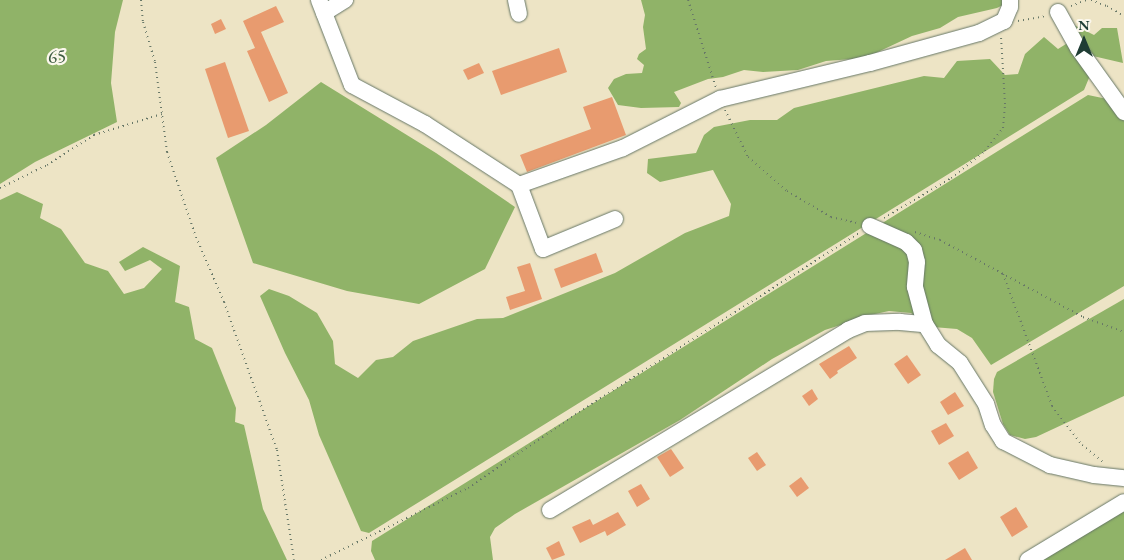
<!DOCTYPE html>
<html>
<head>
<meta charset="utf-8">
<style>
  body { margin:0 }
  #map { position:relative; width:1124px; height:560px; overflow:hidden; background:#ede4c5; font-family:"EB Garamond",serif }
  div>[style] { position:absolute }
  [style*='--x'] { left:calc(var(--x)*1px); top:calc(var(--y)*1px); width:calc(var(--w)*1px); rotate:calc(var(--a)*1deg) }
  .forest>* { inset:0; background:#90b368 }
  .building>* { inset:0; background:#e89b6f }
  .path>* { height:2px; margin-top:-1px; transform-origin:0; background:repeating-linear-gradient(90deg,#677767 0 1px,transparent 0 5px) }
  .roads { filter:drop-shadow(0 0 1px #677767) drop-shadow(0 0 1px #677767) }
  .minor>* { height:16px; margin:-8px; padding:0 8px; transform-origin:8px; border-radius:8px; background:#fff }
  span { translate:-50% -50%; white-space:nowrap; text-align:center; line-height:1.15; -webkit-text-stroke:4.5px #fbf7ec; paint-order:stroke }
  .park-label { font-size:19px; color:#3d5b41 }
  .north { position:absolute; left:1059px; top:15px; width:50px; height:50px; -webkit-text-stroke:4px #fbf7ec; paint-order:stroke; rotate:0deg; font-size:14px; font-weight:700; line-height:20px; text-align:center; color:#1f3d34 }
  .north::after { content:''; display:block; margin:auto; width:18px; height:22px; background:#1f3d34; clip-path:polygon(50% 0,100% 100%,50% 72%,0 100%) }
</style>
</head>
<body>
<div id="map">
  <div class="forest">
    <i style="clip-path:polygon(0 0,123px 0,115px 32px,111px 83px,117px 122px,35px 162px,0 184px)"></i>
    <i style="clip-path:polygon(641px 0,1013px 0,997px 8px,958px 17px,940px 28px,912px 36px,865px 58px,826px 61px,798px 70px,763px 72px,744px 70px,723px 77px,708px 79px,674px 92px,681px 103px,679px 107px,641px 108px,618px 105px,608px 88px,614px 79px,626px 74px,642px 73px,644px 65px,637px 59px,639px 54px,646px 49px,643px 27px,645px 15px)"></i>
    <i style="clip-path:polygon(1072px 24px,1094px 35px,1102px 28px,1117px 28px,1123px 63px,1093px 56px,1089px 78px,1084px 90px,369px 533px,361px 531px,319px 435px,309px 400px,285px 353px,260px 296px,269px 289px,289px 296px,317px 313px,333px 341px,335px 364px,358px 378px,376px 360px,393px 357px,413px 341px,477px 319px,503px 318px,553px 298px,615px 273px,685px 233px,729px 216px,731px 204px,713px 170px,660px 182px,647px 173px,648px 159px,696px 153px,704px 135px,714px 127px,750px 120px,777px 120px,794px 108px,924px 76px,944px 78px,957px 61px,990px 59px,1005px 75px,1018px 74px,1025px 54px,1044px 37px,1058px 49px,1066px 44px)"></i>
    <i style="clip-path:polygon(321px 82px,436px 153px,515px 207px,485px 269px,419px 304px,347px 291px,253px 263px,216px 158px,266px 125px)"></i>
    <i style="clip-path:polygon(1088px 95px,1112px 100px,1124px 115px,1124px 286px,991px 365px,972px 338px,957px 329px,933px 327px,911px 313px,889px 311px,875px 314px,825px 330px,772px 359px,680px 420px,515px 514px,495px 528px,490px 537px,493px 560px,375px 560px,371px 551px,372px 541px)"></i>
    <i style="clip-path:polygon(17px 192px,43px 204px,40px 218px,61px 229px,85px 263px,108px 271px,124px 294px,144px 288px,162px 269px,150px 260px,125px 271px,119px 262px,143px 247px,180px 266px,175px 302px,189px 307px,195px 339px,212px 348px,236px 408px,235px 422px,244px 425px,263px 509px,287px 560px,0 560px,0 200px)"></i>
    <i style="clip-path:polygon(1124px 299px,1124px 396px,1036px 437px,1025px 439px,1010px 435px,1003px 424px,993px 392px,994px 379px,997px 372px)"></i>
    <i style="clip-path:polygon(1124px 511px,1124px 560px,1043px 560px)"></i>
  </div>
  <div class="building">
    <i style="clip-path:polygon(276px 6px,284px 22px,261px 32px,288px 93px,269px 102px,247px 51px,255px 48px,243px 21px)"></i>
    <i style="clip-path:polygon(221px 19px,226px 29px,215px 34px,211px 24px)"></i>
    <i style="clip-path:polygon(559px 48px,567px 72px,501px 95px,492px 71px)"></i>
    <i style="clip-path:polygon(225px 62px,249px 131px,228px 138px,205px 69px)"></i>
    <i style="clip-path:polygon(479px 63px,484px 73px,468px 80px,463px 70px)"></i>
    <i style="clip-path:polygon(612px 97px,626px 135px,527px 172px,520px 155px,591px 129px,583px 107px)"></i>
    <i style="clip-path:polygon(596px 253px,603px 272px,561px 288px,554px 269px)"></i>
    <i style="clip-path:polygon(530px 263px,542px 299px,510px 310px,506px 297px,525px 291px,517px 267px)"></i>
    <i style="clip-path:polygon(849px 346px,857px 358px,837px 371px,838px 373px,830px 379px,819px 364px)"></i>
    <i style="clip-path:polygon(907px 355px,921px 375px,908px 384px,894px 364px)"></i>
    <i style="clip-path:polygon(812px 389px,818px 399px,809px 406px,802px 396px)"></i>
    <i style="clip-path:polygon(955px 392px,964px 406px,948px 415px,940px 402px)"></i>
    <i style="clip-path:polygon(946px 423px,954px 436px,939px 445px,931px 431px)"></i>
    <i style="clip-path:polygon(671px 449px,684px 468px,670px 477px,657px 457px)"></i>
    <i style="clip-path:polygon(968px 451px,978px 468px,959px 480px,948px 463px)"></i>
    <i style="clip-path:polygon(757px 452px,766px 465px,757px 471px,748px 458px)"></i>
    <i style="clip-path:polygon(801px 477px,809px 488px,797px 497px,789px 486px)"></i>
    <i style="clip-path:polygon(641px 484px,650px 499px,637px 507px,628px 491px)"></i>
    <i style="clip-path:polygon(1016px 507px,1028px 527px,1012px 537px,1000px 517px)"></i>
    <i style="clip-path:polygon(618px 512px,626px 525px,607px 536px,605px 531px,580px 543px,572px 527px,590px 519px,593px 525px)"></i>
    <i style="clip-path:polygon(559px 541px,565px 555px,552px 560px,546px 548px)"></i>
    <i style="clip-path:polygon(965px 548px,972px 560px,945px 560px)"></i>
  </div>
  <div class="path">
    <i style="--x:141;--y:0;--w:22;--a:85"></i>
    <i style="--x:143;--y:22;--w:42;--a:73.3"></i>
    <i style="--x:155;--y:62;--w:91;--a:82.4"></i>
    <i style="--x:167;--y:152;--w:90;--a:71.2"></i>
    <i style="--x:196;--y:237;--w:71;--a:66.7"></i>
    <i style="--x:224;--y:302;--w:157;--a:70.3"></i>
    <i style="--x:277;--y:450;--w:111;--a:81.2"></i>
    <i style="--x:688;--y:0;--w:92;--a:72.3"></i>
    <i style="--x:1091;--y:0;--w:17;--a:21"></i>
    <i style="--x:1107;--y:6;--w:20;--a:30"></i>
    <i style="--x:1071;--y:6;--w:17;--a:-21"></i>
    <i style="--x:1018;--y:21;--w:28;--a:-10"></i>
    <i style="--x:725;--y:110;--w:52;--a:63.9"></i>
    <i style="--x:748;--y:157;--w:52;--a:41.1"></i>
    <i style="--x:787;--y:191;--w:51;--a:30.6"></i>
    <i style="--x:831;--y:217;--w:28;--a:13"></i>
    <i style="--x:0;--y:188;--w:52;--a:-26.1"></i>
    <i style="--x:47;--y:165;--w:56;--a:-32.6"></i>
    <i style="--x:94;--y:135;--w:71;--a:-17.2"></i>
    <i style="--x:884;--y:218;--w:78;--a:-30.8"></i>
    <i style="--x:951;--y:178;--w:43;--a:-38.5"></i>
    <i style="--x:985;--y:151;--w:29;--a:-52"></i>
    <i style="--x:1003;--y:128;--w:24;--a:-85"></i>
    <i style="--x:1005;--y:104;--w:68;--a:-93.4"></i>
    <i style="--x:915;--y:232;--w:26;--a:18"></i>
    <i style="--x:940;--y:240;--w:162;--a:28.3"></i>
    <i style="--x:1083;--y:317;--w:44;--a:20.1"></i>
    <i style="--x:1003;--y:274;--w:141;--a:69.6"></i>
    <i style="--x:1052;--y:406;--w:49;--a:52.4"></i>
    <i style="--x:1082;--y:445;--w:27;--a:39"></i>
    <i style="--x:321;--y:560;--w:164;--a:-26.1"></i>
    <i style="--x:468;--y:488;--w:135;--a:-34.4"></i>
    <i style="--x:579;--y:412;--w:332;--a:-32.6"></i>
  </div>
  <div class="roads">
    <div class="minor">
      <i style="--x:319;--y:0;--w:91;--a:68.8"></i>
      <i style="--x:352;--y:85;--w:83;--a:28.1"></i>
      <i style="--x:425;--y:124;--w:112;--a:33"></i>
      <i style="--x:519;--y:185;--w:68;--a:69.4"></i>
      <i style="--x:543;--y:249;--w:78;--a:-22.6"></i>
      <i style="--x:516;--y:0;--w:14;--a:78"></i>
      <i style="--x:1058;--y:12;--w:41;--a:60.9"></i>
      <i style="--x:1078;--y:48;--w:79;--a:54.3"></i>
      <i style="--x:324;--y:13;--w:25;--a:-32"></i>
      <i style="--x:519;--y:185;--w:110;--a:-19.6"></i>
      <i style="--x:623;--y:148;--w:109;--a:-26.8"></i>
      <i style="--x:720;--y:99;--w:154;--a:-13.5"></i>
      <i style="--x:870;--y:63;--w:113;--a:-15.4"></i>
      <i style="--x:979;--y:33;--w:28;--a:-26"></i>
      <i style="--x:1004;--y:21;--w:15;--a:-67"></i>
      <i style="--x:1010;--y:7;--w:7;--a:-90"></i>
      <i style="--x:870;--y:226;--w:39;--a:24"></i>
      <i style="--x:906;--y:242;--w:11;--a:45"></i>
      <i style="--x:914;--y:250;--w:12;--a:76"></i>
      <i style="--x:917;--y:262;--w:25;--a:95"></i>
      <i style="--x:915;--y:287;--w:38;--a:75"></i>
      <i style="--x:925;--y:324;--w:25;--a:58"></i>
      <i style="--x:938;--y:345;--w:28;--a:39"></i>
      <i style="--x:960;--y:363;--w:49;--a:57.6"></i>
      <i style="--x:986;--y:404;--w:22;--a:72"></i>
      <i style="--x:993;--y:425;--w:19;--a:58"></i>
      <i style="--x:1003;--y:441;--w:53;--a:27.1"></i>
      <i style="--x:1050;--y:465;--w:45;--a:12.8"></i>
      <i style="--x:1094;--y:475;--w:30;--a:6"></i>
      <i style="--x:550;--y:510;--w:348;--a:-31.1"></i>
      <i style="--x:848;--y:330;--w:18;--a:-22"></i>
      <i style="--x:865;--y:323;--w:35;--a:-2"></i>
      <i style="--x:900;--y:322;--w:25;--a:5"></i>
      <i style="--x:1028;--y:560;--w:112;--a:-31.1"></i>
    </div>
  </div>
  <div class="park-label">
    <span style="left:57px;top:57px">65</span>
  </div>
  <div class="north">N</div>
</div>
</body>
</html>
